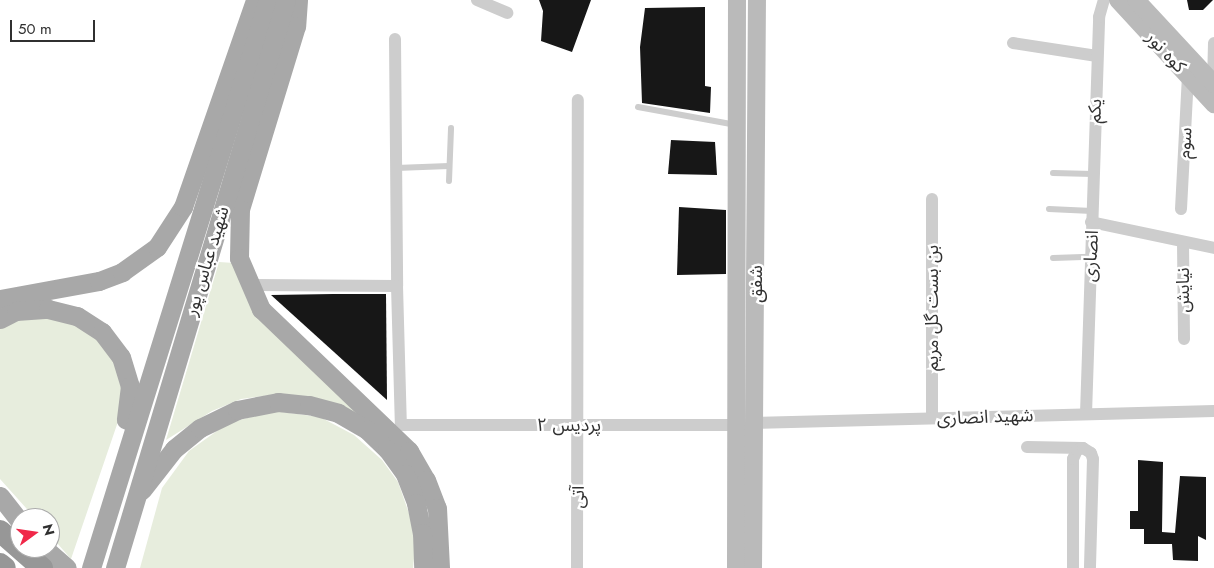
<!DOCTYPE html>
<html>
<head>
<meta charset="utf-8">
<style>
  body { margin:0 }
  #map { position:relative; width:1214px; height:568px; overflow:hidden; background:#fff; font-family:Jost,"Noto Sans Arabic",sans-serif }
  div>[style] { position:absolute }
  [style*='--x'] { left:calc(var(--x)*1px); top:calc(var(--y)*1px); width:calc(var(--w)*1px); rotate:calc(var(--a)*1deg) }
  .green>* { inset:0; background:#e7eddd }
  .building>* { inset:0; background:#171717 }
  .lane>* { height:6px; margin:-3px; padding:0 3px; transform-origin:3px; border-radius:3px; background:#cdcdcd }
  .street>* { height:12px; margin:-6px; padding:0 6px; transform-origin:6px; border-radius:6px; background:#cdcdcd }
  .secondary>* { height:18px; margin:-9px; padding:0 9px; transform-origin:9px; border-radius:9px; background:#bababa }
  .primary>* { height:19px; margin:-9.5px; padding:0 9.5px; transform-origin:9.5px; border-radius:9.5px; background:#a8a8a8 }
  .highway>* { height:22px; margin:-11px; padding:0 11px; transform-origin:11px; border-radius:11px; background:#979797 }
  span { translate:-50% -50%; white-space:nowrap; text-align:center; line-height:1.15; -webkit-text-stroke:5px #fff; paint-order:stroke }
  .street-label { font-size:18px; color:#303030 }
  .north { position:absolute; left:10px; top:508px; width:50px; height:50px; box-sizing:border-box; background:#fff; border:1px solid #acacac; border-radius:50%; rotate:76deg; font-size:14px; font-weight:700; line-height:20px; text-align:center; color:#303030 }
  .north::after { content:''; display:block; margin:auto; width:18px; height:22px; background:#f02849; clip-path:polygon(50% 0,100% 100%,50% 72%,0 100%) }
  .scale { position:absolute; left:10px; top:20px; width:85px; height:22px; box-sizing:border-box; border:2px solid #303030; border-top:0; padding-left:6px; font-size:15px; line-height:18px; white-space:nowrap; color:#303030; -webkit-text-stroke:4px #fff; paint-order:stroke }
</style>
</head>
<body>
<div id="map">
  <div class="green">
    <i style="clip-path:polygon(219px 262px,234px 263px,376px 429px,278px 394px,241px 399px,212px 411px,166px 440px)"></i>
    <i style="clip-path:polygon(68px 317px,91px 331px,110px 351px,121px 380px,123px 407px,71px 559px,50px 535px,50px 518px,35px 518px,0 479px,0 324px,7px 319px)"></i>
    <i style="clip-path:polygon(274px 411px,320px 417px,354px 435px,382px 460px,398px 482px,411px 519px,415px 549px,413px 568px,140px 568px,162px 488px,189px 451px,228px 423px)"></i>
  </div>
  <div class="building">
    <i style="clip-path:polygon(539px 0,591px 0,572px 52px,541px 41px,543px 11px)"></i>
    <i style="clip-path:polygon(1187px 0,1213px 0,1203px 10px,1189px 10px)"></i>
    <i style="clip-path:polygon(705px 7px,705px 86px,711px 87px,710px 113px,642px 103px,640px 47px,645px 8px)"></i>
    <i style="clip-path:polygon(671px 140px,715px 142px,717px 175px,668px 174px)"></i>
    <i style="clip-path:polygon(679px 207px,726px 210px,726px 274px,677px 275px)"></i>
    <i style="clip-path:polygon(333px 294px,386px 294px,387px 400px,271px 295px)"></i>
    <i style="clip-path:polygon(1138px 460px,1163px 462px,1162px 532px,1175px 533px,1180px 476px,1206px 477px,1206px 540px,1198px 536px,1198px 561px,1173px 560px,1172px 544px,1144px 544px,1144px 529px,1130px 529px,1130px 511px,1138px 511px)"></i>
  </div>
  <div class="lane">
    <i style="--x:638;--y:107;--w:100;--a:10.4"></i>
    <i style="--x:396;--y:168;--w:53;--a:-2.2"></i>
    <i style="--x:1053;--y:173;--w:40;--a:1.4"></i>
    <i style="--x:449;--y:181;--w:53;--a:-87.8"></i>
    <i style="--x:1049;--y:209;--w:43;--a:2.7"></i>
    <i style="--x:1053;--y:258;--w:37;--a:-2"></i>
  </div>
  <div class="street">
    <i style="--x:477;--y:0;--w:33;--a:23"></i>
    <i style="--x:395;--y:39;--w:247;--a:89.5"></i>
    <i style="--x:1013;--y:43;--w:85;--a:8.8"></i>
    <i style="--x:1213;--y:84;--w:41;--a:-88.6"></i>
    <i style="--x:1181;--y:209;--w:132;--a:-87"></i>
    <i style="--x:1091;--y:222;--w:126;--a:11.9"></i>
    <i style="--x:1183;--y:242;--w:97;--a:89.4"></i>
    <i style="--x:249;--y:285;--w:148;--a:0.4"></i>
    <i style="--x:397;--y:286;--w:139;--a:88.4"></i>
    <i style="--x:401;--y:425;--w:336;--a:0"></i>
    <i style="--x:1086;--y:414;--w:397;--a:-88.1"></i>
    <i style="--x:1099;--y:17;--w:18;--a:-74"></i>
    <i style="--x:932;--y:418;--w:219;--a:-90"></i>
    <i style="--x:756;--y:423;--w:458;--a:-1.5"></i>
    <i style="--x:1027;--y:447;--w:56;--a:1"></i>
    <i style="--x:577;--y:568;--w:468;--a:-89.9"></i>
    <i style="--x:1073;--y:568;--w:109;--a:-90"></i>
    <i style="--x:1073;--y:459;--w:10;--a:-66"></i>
    <i style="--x:1077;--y:450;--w:6;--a:-18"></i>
    <i style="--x:1083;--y:448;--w:9;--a:32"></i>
    <i style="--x:1091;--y:453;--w:6;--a:72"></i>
    <i style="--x:1093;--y:459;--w:109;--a:91.6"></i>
  </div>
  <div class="secondary">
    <i style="--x:1118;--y:0;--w:142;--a:47.3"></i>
    <i style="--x:1136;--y:0;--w:115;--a:47.1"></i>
    <i style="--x:736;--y:568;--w:568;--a:-89.9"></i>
    <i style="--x:753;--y:568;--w:568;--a:-89.6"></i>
  </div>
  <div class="primary">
    <i style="--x:298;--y:0;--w:26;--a:94"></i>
    <i style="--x:296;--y:26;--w:191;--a:107"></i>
    <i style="--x:240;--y:209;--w:49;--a:91.2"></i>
    <i style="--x:239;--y:258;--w:56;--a:66.7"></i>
    <i style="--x:261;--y:309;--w:205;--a:43.8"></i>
    <i style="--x:409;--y:451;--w:34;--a:60"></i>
    <i style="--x:426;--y:480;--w:30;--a:69"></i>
    <i style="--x:437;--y:508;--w:60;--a:87.1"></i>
    <i style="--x:0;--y:299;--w:101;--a:-10.3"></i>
    <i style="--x:99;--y:281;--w:25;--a:-21"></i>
    <i style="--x:122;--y:272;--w:43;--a:-35.5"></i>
    <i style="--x:157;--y:247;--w:48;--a:-57"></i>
    <i style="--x:183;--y:207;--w:219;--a:-70.8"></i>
    <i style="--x:0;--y:319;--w:18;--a:-27"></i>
    <i style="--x:16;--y:311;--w:32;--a:-4"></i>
    <i style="--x:48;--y:309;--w:30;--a:14"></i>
    <i style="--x:77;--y:316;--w:30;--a:33"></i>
    <i style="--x:102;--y:332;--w:31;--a:53"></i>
    <i style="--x:121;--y:357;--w:30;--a:73"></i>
    <i style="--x:130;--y:386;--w:34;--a:97"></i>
    <i style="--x:142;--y:490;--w:52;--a:-52"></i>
    <i style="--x:174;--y:449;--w:33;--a:-39"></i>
    <i style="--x:200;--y:428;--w:41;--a:-25.9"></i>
    <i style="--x:237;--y:410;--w:42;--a:-11"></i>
    <i style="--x:278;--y:402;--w:31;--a:6"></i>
    <i style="--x:309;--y:405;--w:30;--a:15"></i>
    <i style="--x:338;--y:413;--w:34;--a:30"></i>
    <i style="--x:367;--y:430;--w:28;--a:44"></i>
    <i style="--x:387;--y:449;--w:31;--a:54"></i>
    <i style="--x:405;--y:474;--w:31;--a:69"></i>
    <i style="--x:416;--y:503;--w:31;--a:79"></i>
    <i style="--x:422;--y:533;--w:35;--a:88"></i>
    <i style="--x:0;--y:496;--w:33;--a:52"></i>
    <i style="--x:44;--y:548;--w:30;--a:41"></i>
    <i style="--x:91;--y:568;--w:595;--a:-72.69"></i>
    <i style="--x:115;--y:568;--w:593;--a:-73.25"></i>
  </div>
  <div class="highway">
    <i style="--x:0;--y:531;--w:56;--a:41.4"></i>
    <i style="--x:0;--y:564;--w:6;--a:39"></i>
  </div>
  <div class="street-label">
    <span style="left:1166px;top:52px;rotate:47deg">کوه نور</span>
    <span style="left:1095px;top:111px;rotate:-88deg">یکم</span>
    <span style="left:1185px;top:143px;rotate:-87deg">سوم</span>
    <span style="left:1091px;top:256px;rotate:-87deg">انصاری</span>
    <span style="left:207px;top:261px;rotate:-73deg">شهید عباس پور</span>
    <span style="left:756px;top:284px;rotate:-90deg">شفق</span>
    <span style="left:1183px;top:290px;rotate:-90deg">نیایش</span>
    <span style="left:932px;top:308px;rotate:-90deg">بن بست گل مریم</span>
    <span style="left:985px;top:417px;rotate:-2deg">شهید انصاری</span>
    <span style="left:569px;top:425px">پردیس ۲</span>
    <span style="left:578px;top:497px;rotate:-89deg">آتی</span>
  </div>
  <div class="north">N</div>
  <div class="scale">50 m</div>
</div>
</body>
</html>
